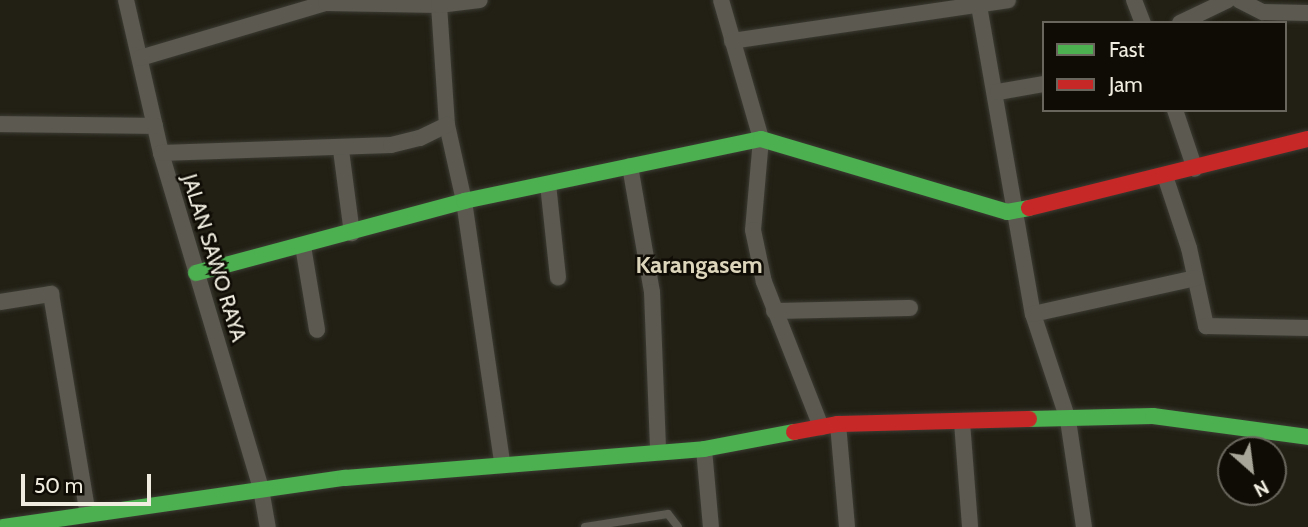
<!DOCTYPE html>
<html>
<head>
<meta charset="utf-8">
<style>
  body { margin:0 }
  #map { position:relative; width:1308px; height:527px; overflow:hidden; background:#222015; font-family:Cabin,sans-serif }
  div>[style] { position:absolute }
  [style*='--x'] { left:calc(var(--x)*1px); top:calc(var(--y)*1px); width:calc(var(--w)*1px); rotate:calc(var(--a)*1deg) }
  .roads { filter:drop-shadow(0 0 2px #3c3b33) drop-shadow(0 0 2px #3c3b33) }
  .lane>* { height:8px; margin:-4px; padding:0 4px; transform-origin:4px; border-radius:4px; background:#5b5950 }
  .street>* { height:16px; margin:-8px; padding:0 8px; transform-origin:8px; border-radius:8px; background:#5b5950 }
  .fast>* { height:16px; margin:-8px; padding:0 8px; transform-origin:8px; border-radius:8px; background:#4caf50 }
  .jam>* { height:16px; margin:-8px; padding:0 8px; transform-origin:8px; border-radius:8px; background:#c62828 }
  span { translate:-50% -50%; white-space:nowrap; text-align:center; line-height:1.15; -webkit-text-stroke:5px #0f0c05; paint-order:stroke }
  .street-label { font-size:21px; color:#f0ede0 }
  .quarter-label { font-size:24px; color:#dcd5bc; font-weight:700 }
  .legend { position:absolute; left:1042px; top:21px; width:245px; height:91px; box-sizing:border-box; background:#0f0c05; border:2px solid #69665d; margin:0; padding:9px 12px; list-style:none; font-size:21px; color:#f0ede0 }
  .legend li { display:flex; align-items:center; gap:14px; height:35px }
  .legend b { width:35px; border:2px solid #69665d }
  .north { position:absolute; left:1217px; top:436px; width:70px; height:70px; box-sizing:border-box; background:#0f0c05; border:2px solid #69665d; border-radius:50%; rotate:152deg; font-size:19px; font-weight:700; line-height:28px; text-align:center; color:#f0ede0 }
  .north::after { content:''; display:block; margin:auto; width:24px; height:32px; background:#a8a599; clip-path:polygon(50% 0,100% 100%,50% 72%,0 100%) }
  .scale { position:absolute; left:21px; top:474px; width:130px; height:32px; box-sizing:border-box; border:4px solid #f0ede0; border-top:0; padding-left:9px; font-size:21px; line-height:24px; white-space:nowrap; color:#f0ede0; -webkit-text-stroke:5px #0f0c05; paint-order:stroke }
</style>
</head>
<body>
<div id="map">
  <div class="roads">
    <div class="lane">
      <i style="--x:585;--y:527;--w:84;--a:-8.9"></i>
      <i style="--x:668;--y:514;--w:16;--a:52"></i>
    </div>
    <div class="street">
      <i style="--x:126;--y:0;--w:157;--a:77.1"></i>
      <i style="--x:161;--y:153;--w:351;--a:73.4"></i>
      <i style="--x:261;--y:489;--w:39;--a:80"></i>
      <i style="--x:721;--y:0;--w:145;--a:73.9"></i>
      <i style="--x:761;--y:139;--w:91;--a:95"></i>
      <i style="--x:753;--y:230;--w:53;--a:78.1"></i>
      <i style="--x:764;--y:282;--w:156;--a:68.5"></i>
      <i style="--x:978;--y:0;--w:319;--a:80.1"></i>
      <i style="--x:1033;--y:314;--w:112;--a:71.7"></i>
      <i style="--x:1068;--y:420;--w:108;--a:81.5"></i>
      <i style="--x:1134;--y:0;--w:25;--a:69"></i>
      <i style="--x:1239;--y:0;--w:27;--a:27"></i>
      <i style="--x:1263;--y:12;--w:45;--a:1.3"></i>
      <i style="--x:439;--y:5;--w:120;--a:86.2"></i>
      <i style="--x:447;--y:125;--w:78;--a:77.4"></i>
      <i style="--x:464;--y:201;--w:264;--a:81.7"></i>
      <i style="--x:1180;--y:23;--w:53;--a:-25.6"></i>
      <i style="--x:732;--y:41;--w:279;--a:-8.4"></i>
      <i style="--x:140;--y:58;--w:194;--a:-16.5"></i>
      <i style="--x:326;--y:3;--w:113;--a:1"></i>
      <i style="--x:439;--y:5;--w:41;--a:-7"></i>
      <i style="--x:998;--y:92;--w:47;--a:-9.9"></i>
      <i style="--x:1175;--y:110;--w:62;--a:71.3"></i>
      <i style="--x:0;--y:124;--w:155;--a:0.7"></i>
      <i style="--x:341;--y:150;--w:84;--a:82.5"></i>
      <i style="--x:161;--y:153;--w:230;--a:-2"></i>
      <i style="--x:391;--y:145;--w:30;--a:-14"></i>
      <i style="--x:420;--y:138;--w:30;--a:-26"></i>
      <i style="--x:630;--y:166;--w:128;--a:80.1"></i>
      <i style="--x:652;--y:292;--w:158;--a:87.8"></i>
      <i style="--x:1165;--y:176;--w:76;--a:71.6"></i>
      <i style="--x:1189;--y:248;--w:80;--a:77.7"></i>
      <i style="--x:1206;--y:326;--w:102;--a:1.1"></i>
      <i style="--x:548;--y:184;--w:94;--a:83.9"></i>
      <i style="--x:303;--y:246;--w:85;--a:80.5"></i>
      <i style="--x:0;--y:302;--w:52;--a:-8.9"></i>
      <i style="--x:51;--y:294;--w:223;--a:80.5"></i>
      <i style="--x:774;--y:311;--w:136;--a:-1.3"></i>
      <i style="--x:1033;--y:314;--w:166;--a:-12.5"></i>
      <i style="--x:962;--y:422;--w:105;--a:85.6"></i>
      <i style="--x:838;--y:424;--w:103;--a:85"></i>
      <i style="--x:704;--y:449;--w:78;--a:84.9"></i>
    </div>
    <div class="fast">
      <i style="--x:196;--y:273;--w:278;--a:-15"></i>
      <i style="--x:464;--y:201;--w:303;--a:-11.8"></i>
      <i style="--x:761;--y:139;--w:257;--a:16.5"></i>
      <i style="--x:1007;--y:212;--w:22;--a:-10"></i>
      <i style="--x:1029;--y:419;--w:124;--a:-1.4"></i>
      <i style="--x:1153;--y:416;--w:156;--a:7.7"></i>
      <i style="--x:3;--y:527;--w:345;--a:-8.2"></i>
      <i style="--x:345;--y:478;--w:360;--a:-4.6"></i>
      <i style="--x:704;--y:449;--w:92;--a:-10.7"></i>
    </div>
    <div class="jam">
      <i style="--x:1029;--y:208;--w:287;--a:-13.9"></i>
      <i style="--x:794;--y:432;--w:45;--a:-10.3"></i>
      <i style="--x:838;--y:424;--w:191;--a:-1.5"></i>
    </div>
  </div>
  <div class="street-label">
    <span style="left:214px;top:258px;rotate:73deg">JALAN SAWO RAYA</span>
  </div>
  <div class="quarter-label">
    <span style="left:699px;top:265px">Karangasem</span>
  </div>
  <ul class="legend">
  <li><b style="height:9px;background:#4caf50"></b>Fast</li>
  <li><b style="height:9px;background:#c62828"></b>Jam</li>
  </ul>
  <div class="north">N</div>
  <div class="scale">50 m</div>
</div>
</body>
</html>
